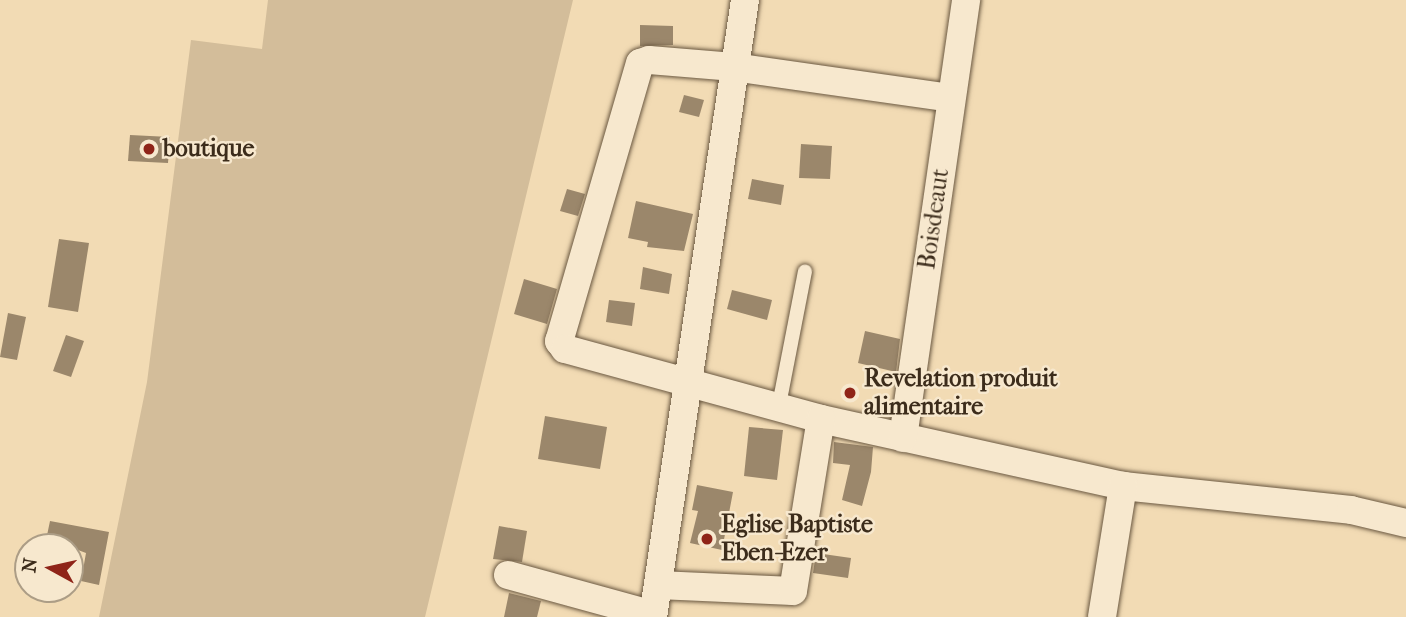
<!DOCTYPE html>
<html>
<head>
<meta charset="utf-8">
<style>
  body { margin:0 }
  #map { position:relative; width:1406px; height:617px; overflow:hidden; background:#f2dbb4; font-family:"IM FELL French Canon",serif }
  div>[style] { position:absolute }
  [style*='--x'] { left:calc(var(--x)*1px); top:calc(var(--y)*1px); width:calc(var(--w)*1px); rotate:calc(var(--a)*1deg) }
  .green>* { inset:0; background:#d3bd9a }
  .building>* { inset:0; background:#9b876b }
  .roads { filter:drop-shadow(0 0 2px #6a5841) drop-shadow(0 0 2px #6a5841) }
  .lane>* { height:14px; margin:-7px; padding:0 7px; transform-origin:7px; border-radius:7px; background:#f7e8ce }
  .street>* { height:28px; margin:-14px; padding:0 14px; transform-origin:14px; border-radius:14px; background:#f7e8ce }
  .dots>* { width:19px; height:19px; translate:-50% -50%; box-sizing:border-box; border:4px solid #f7e8ce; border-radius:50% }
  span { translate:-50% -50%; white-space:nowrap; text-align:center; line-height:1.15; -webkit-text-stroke:5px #f7e8ce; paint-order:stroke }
  .poi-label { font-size:24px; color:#3c2c1b; font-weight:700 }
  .left { translate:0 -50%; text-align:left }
  .street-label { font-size:24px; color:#3c2c1b }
  .north { position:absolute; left:14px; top:533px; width:70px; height:70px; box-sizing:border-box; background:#f7e8ce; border:2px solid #ac9d86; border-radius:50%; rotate:278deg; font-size:19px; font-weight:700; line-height:28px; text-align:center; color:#3c2c1b }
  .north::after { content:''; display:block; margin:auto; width:24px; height:32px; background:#8f2418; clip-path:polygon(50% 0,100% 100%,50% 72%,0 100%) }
</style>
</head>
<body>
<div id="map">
  <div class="green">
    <i style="clip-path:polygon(268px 0,573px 0,425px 617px,99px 617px,147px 382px,191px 40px,262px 49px)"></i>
  </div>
  <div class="building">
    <i style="clip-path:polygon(640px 25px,673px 26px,673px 45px,640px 46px)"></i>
    <i style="clip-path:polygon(684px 95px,704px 100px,699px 117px,679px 112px)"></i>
    <i style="clip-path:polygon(130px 135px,170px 137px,168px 163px,128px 161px)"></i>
    <i style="clip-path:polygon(801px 144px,832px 146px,830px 179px,799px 178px)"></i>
    <i style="clip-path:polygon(752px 179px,784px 185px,781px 205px,748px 199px)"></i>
    <i style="clip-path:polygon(567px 189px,585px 194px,578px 216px,560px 211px)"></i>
    <i style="clip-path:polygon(636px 201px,693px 214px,684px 251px,647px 247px,648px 242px,628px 238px)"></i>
    <i style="clip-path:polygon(59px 239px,89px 243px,78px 312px,48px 307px)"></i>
    <i style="clip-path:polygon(643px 267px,672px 274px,669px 294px,640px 289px)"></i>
    <i style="clip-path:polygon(524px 279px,557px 289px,547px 324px,514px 314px)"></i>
    <i style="clip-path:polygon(732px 290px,772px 300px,767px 320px,727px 309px)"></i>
    <i style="clip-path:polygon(609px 300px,635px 303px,632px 326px,606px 322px)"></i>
    <i style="clip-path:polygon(8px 313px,26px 317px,17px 360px,0 357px)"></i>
    <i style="clip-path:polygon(865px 331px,900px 339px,896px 372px,858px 363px)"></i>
    <i style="clip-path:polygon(66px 335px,84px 341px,71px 377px,53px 371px)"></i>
    <i style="clip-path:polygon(545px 416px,607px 427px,600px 469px,538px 459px)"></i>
    <i style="clip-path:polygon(749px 427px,783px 430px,777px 480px,744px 476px)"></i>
    <i style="clip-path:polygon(834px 442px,873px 447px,871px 472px,862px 506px,842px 500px,850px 465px,833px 463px)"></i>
    <i style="clip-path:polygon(697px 485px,733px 492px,722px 550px,690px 543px,698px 511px,692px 510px)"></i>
    <i style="clip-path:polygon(50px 521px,109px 532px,99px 585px,81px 581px,86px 553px,70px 547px,45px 545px)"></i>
    <i style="clip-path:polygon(499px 526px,527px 531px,522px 562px,493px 559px)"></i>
    <i style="clip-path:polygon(816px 553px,851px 558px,848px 578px,813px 573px)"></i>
    <i style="clip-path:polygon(509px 593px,541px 601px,537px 617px,504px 617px)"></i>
  </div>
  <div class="roads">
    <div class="lane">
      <i style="--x:779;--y:405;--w:136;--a:-79"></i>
    </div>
    <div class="street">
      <i style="--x:951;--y:98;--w:219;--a:-171.9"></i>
      <i style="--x:734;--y:67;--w:85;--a:-175.3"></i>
      <i style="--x:649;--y:60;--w:9;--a:162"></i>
      <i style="--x:640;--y:63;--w:290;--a:106.2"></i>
      <i style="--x:559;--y:341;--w:10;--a:53"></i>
      <i style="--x:565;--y:349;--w:265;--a:15.3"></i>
      <i style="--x:821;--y:419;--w:309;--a:12.5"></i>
      <i style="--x:1123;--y:486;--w:229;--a:6"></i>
      <i style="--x:1351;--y:510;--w:57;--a:13.3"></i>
      <i style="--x:903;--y:438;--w:443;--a:-81.8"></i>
      <i style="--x:508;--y:575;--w:150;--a:15.4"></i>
      <i style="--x:658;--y:585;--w:135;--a:2.5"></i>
      <i style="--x:793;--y:591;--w:174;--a:-80.8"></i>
      <i style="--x:653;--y:617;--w:624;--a:-81.52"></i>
      <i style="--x:1102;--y:617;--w:133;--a:-80.9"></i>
    </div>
  </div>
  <div class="dots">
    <i style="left:149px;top:149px;background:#8f2418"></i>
    <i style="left:850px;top:393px;background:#8f2418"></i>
    <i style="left:707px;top:539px;background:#8f2418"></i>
  </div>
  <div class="poi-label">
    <span class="left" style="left:163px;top:149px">boutique</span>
    <span class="left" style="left:864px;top:393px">Revelation produit<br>alimentaire</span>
    <span class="left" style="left:721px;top:539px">Eglise Baptiste<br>Eben-Ezer</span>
  </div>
  <div class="street-label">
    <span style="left:934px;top:219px;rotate:-82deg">Boisdeaut</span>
  </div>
  <div class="north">N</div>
</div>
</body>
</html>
